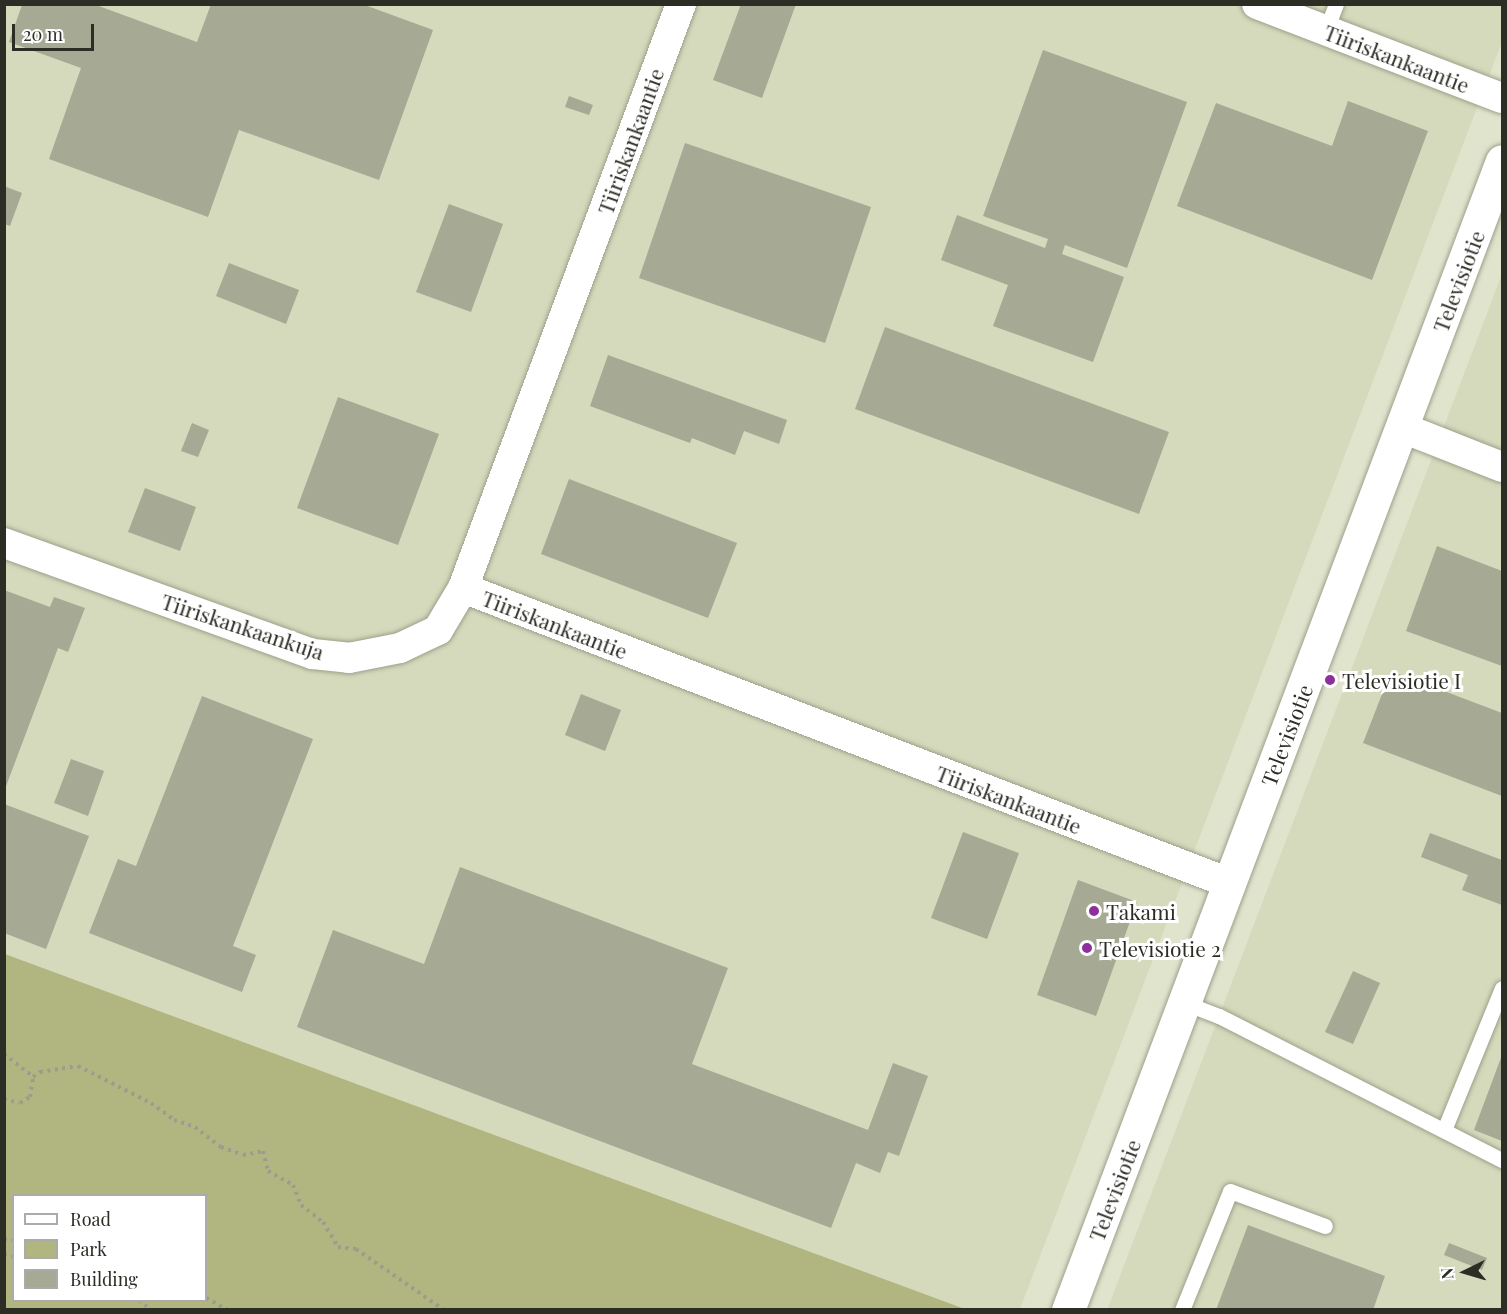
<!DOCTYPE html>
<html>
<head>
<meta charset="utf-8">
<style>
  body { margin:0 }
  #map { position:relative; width:1507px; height:1314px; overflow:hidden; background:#e1e4cd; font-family:"Playfair Display",serif }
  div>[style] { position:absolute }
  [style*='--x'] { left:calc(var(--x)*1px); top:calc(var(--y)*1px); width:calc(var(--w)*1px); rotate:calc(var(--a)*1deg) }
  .built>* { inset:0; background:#d6dabc }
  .green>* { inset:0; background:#b1b680 }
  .building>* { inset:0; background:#a6a993 }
  .path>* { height:4px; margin-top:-2px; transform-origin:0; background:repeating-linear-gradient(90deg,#9b9d8c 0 3px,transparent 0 7.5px) }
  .roads { filter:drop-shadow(0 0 2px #9da08b) drop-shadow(0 0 2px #9da08b) }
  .service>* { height:15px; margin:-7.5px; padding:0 7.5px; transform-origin:7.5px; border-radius:7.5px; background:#fff }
  .minor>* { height:30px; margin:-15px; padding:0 15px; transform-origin:15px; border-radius:15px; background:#fff }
  .tertiary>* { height:33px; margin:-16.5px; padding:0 16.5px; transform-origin:16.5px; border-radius:16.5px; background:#fff }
  .dots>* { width:16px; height:16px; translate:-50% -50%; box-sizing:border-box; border:3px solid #fff; border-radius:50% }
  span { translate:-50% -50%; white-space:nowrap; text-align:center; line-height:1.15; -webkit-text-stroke:6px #fff; paint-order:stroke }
  .street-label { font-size:21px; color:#2c2d25 }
  .poi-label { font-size:21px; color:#2c2d25 }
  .left { translate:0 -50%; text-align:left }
  .frame { position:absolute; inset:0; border:6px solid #2c2d25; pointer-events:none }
  .legend { position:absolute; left:12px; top:1194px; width:195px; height:108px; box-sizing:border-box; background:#fff; border:2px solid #ababa8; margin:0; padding:8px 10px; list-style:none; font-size:18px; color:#2c2d25 }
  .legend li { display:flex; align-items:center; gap:12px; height:30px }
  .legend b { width:30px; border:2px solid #ababa8 }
  .north { position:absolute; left:1435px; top:1242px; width:60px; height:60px; -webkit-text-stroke:4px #fff; paint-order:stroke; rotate:265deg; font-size:16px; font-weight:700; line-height:24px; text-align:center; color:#2c2d25 }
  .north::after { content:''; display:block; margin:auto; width:21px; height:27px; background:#2c2d25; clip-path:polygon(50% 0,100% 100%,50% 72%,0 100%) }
  .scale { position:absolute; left:12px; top:24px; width:82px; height:27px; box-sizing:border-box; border:3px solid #2c2d25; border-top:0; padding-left:8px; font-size:18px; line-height:21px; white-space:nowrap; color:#2c2d25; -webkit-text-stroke:4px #fff; paint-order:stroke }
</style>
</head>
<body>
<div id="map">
  <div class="built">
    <i style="clip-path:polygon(4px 5px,1502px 5px,1502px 42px,1020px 1309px,965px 1309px,5px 954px)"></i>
    <i style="clip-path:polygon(1502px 274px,1502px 1309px,1107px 1310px,1219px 1016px)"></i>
  </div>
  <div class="green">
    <i style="clip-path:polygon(evenodd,4px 954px,5px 954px,965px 1309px,5px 1309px,4px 954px,14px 1196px,206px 1196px,206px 1300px,14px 1300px,14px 1196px)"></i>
  </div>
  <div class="building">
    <i style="clip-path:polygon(211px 4px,362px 4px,433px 30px,379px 180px,239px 130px,208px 217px,49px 159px,81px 68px,9px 42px,22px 5px,96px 5px,197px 42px)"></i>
    <i style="clip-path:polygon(741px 4px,796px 4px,762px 98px,713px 80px)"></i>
    <i style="clip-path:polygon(1043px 50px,1187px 102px,1127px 268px,1065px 245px,1062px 254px,1124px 277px,1093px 362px,993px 326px,1008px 285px,941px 260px,957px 215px,1045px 248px,1048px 239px,983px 216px)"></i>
    <i style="clip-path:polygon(569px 96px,593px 105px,589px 115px,565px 107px)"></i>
    <i style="clip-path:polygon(1348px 101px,1428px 131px,1372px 280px,1177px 206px,1216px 103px,1332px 146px)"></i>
    <i style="clip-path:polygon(685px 143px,871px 207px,825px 343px,639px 278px)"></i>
    <i style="clip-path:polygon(4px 186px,22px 193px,10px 226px,4px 224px)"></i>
    <i style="clip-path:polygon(449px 204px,503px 224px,471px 312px,416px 292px)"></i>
    <i style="clip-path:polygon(229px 263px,299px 290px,286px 324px,216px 296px)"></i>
    <i style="clip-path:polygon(885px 327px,1169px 432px,1139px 514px,855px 409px)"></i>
    <i style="clip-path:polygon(608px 355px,787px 420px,779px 444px,744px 431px,735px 455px,692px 438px,690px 443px,590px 406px)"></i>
    <i style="clip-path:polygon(338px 397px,439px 434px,398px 545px,297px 508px)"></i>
    <i style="clip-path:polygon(192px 423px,209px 430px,198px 457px,181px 451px)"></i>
    <i style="clip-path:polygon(569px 479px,737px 543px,708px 618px,541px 554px)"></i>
    <i style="clip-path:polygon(145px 488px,196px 507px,180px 551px,128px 532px)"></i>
    <i style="clip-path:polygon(1437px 546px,1502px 571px,1502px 666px,1406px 631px)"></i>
    <i style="clip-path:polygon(4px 590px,50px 607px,54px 597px,85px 608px,68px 652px,58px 648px,5px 789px)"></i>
    <i style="clip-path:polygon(1391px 671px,1502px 713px,1502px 796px,1363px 743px)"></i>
    <i style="clip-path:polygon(581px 694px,621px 710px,605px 751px,565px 735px)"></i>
    <i style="clip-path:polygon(202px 696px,313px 739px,233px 946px,256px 955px,242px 992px,89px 933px,118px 859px,136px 866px)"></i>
    <i style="clip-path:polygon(71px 759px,104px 771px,88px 816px,54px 803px)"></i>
    <i style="clip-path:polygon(4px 804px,89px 836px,46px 949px,4px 933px)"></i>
    <i style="clip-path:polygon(963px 832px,1019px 853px,987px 939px,931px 918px)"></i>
    <i style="clip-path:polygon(1430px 833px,1502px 860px,1502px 905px,1462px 890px,1468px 875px,1421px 857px)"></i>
    <i style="clip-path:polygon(460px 867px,728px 968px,692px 1064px,868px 1130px,893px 1063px,928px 1076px,899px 1156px,888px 1152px,880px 1173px,856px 1163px,831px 1228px,297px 1027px,333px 930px,424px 964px)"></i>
    <i style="clip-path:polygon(1078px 880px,1137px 902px,1096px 1016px,1037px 995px)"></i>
    <i style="clip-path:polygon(1353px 971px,1380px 983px,1353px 1044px,1325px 1032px)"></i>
    <i style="clip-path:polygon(1502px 1055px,1502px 1141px,1474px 1130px)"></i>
    <i style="clip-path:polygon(1248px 1225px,1385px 1276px,1373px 1310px,1216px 1310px)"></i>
    <i style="clip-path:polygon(1449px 1243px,1487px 1258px,1482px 1270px,1444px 1255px)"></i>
  </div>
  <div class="path">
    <i style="--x:4;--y:1054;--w:37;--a:38"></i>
    <i style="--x:4;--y:1099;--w:16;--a:14"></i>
    <i style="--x:20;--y:1103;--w:12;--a:-31"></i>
    <i style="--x:30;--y:1097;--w:20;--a:-81"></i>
    <i style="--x:33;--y:1077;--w:9;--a:-36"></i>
    <i style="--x:40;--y:1072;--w:38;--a:-9"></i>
    <i style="--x:78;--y:1066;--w:82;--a:26.9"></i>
    <i style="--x:151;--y:1103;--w:29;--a:36"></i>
    <i style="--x:174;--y:1120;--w:22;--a:18"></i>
    <i style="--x:195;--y:1127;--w:33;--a:38"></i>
    <i style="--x:221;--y:1147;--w:23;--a:20"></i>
    <i style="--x:243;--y:1155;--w:20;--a:-11"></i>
    <i style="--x:263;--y:1151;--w:21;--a:76"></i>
    <i style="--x:268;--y:1171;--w:29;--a:29"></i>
    <i style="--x:293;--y:1185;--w:22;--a:68"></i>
    <i style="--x:301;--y:1205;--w:28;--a:38"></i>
    <i style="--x:323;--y:1222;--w:29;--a:59"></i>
    <i style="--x:338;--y:1247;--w:18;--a:6"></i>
    <i style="--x:356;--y:1249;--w:107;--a:34.7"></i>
    <i style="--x:4;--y:1239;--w:10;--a:6"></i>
    <i style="--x:4;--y:1254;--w:10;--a:17"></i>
    <i style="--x:206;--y:1298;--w:25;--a:29"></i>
    <i style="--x:139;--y:1300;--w:16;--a:40"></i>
  </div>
  <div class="roads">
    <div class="service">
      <i style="--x:1326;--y:30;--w:28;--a:-69"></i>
      <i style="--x:1185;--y:1003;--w:36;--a:21"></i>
      <i style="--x:1219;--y:1016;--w:318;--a:27"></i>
      <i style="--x:1444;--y:1130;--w:153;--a:-67.8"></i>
      <i style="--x:1182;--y:1310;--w:128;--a:-68"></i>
      <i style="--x:1230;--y:1191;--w:101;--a:20.2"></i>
    </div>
    <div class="minor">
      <i style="--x:681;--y:4;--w:623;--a:110.47"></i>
      <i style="--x:463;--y:588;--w:821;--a:21.06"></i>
      <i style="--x:1257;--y:4;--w:262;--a:21"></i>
      <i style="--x:1403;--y:428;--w:106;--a:21.5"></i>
      <i style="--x:4;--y:543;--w:328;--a:19.8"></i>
      <i style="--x:313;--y:654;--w:36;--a:6"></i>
      <i style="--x:349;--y:658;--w:52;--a:-11.1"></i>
      <i style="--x:400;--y:648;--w:42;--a:-25.3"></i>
      <i style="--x:438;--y:630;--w:49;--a:-59.2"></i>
    </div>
    <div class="tertiary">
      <i style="--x:1068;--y:1310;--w:1228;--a:-69.31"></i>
    </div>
  </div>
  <div class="dots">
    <i style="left:1330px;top:680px;background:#8d309a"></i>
    <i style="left:1094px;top:911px;background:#8d309a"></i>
    <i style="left:1087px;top:948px;background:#8d309a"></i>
  </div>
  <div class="street-label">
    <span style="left:1397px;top:58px;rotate:21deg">Tiiriskankaantie</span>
    <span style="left:630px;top:141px;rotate:-70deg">Tiiriskankaantie</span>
    <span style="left:1458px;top:281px;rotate:-69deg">Televisiotie</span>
    <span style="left:555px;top:624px;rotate:21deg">Tiiriskankaantie</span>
    <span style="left:243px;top:626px;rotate:18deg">Tiiriskankaankuja</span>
    <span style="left:1286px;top:735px;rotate:-69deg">Televisiotie</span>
    <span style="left:1009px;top:799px;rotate:21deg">Tiiriskankaantie</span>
    <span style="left:1114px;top:1190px;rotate:-69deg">Televisiotie</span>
  </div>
  <div class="poi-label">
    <span class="left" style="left:1342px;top:680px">Televisiotie I</span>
    <span class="left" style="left:1106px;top:911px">Takami</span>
    <span class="left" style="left:1099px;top:948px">Televisiotie 2</span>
  </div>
  <div class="frame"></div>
  <ul class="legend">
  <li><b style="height:8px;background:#fff"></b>Road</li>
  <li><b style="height:16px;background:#b1b680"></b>Park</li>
  <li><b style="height:16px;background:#a6a993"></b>Building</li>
  </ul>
  <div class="north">N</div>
  <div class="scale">20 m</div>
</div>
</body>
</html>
